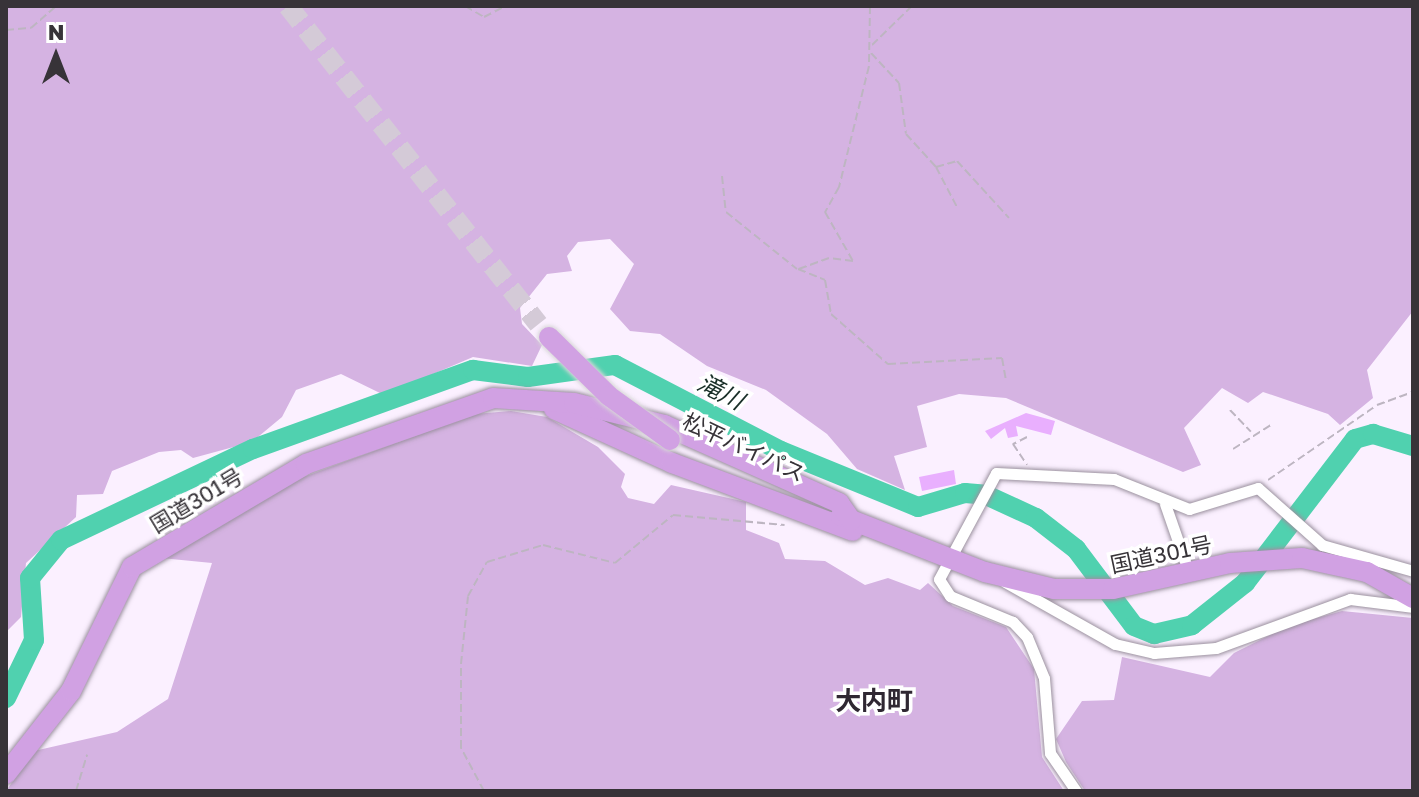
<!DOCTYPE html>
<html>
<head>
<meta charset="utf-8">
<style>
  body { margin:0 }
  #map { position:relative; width:1419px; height:797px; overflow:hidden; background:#fbf0ff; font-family:"Golos Text","Noto Sans JP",sans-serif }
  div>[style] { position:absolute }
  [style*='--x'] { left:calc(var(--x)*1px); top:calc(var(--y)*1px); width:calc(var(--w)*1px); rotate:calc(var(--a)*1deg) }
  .green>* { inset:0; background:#d5b3e2 }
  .river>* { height:20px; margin:-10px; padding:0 10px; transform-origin:10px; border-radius:10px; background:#50d1af }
  .building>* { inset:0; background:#e9affe }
  .highway-tunnel>* { height:20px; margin-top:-10px; transform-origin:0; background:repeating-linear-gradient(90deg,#d4cad7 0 20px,transparent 0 30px) }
  .path>* { height:2px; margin-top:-1px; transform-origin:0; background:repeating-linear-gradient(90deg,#bdb5c1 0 8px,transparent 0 12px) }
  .roads { filter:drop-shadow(0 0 2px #9b919f) drop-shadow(0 0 2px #9b919f) }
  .street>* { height:11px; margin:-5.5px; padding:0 5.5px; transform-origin:5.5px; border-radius:5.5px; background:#fff }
  .highway>* { height:20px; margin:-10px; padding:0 10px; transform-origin:10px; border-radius:10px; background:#d1a1e3 }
  .bridges { filter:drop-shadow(0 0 2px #d7d6d7) drop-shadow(0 0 2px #d7d6d7) }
  .highway-bridge>* { height:20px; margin:-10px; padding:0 10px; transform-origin:10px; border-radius:10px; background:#d1a1e3 }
  span { translate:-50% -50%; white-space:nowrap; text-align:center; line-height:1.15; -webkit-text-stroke:7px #fff; paint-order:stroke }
  .street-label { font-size:22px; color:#373338 }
  .water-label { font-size:24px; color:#192f28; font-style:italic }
  .quarter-label { font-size:26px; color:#2f2732; font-weight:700 }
  .frame { position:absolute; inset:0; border:8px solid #373338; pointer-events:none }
  .north { position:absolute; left:16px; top:16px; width:80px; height:80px; -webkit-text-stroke:6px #fff; paint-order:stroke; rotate:0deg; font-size:22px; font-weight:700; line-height:32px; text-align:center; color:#373338 }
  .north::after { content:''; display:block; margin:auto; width:28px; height:36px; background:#373338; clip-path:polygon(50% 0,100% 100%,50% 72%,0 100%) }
</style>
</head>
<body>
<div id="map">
  <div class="green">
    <i style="clip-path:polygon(6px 6px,1413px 6px,1413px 311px,1367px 370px,1373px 398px,1340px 425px,1328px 414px,1263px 392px,1248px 403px,1222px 388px,1184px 428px,1201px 465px,1183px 472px,1006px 398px,959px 394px,917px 406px,927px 447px,894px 456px,905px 490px,857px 469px,827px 434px,766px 390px,707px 366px,660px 334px,630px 331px,610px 309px,634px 264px,610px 239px,578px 242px,567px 256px,572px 271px,547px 274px,520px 308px,522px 324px,542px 345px,532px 366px,473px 357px,384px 395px,341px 374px,296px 390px,282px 417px,252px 442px,193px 458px,181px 450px,159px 452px,112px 471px,103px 494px,77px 495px,76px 517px,26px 563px,21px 617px,6px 632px)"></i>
    <i style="clip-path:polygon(511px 411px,547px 417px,598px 447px,625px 474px,621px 487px,628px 498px,654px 504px,671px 485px,746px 502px,746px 530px,779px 543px,785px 559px,825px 561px,865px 585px,888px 578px,920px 590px,928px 583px,953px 606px,1006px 627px,1034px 669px,1042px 757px,1064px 791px,6px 791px,34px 751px,117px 732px,168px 699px,212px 563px,161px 558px,287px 483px,475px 414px)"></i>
    <i style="clip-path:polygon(1342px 611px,1413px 618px,1413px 791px,1085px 791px,1066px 762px,1056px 739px,1082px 701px,1114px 700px,1122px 657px,1210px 677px,1234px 653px,1288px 626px)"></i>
  </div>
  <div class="river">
    <i style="--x:6;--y:698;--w:64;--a:-64.2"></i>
    <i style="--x:34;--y:640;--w:62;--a:-93.7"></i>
    <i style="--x:30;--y:578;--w:49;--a:-50.8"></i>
    <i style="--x:61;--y:540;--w:212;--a:-25.4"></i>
    <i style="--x:253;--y:449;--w:234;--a:-19.8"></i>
    <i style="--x:473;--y:370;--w:55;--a:7.3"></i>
    <i style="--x:528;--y:377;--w:88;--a:-7.9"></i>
    <i style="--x:615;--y:365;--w:187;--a:27.4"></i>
    <i style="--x:781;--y:451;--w:148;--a:22.2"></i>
    <i style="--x:918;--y:507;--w:49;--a:-16.6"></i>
    <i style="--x:965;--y:493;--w:21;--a:5"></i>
    <i style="--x:986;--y:495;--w:55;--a:24.7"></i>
    <i style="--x:1036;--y:518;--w:51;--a:37.8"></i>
    <i style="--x:1076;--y:549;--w:96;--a:53"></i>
    <i style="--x:1134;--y:626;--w:22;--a:22"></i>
    <i style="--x:1154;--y:634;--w:39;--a:-13"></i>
    <i style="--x:1192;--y:625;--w:68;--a:-38.4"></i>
    <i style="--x:1245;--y:583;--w:181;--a:-52.6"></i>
    <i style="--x:1355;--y:439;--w:19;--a:-16"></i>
    <i style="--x:1373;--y:434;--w:42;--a:16.7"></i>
  </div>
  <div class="building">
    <i style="clip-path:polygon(1026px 413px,1055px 421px,1051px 435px,1016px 426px,1018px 436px,1008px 438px,1005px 428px,991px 439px,985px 431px)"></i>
    <i style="clip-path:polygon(954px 470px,956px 484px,922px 491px,919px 477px)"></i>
  </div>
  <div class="highway-tunnel">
    <i style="--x:288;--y:6;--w:405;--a:51.8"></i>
  </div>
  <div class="path">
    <i style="--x:465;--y:6;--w:22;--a:30"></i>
    <i style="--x:484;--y:17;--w:25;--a:-27"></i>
    <i style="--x:870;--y:6;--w:60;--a:91"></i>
    <i style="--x:869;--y:66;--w:125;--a:103.9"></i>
    <i style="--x:839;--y:187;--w:29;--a:119"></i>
    <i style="--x:825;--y:212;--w:56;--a:60.3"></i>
    <i style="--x:853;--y:261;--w:24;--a:-173"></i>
    <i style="--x:829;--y:258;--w:33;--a:160"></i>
    <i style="--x:798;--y:269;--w:29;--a:22"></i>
    <i style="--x:825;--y:280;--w:35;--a:80"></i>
    <i style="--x:831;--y:314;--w:76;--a:41.3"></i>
    <i style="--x:888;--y:364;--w:114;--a:-3"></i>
    <i style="--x:1002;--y:358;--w:22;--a:80"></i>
    <i style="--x:6;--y:30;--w:25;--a:-5"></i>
    <i style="--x:31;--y:28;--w:33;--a:-41"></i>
    <i style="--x:872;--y:45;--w:56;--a:-44.3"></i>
    <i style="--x:871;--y:53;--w:41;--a:47"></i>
    <i style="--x:899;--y:83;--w:51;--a:82.2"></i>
    <i style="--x:906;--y:134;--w:45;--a:47.7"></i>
    <i style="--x:936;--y:167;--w:22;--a:-16"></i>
    <i style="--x:957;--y:161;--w:77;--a:47.6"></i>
    <i style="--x:936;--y:167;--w:45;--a:62.3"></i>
    <i style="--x:722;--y:176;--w:36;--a:84"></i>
    <i style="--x:726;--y:212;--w:91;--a:38.8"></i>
    <i style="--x:1230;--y:410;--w:30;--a:46"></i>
    <i style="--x:1027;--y:437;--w:16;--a:153"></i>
    <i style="--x:1013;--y:444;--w:25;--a:56"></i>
    <i style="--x:1233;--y:449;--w:45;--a:-32.3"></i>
    <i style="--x:1268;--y:480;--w:132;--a:-34.5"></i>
    <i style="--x:1377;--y:405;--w:38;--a:-20"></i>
    <i style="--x:76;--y:791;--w:38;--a:-73"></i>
    <i style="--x:484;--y:791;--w:49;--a:-118.1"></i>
    <i style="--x:461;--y:748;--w:84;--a:-90"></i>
    <i style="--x:461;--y:664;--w:68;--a:-84.1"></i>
    <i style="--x:468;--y:596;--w:39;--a:-61"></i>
    <i style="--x:487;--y:562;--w:59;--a:-16.9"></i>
    <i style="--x:543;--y:545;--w:74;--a:14"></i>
    <i style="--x:615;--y:563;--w:75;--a:-39.6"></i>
    <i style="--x:673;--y:515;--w:112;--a:5.1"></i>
  </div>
  <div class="roads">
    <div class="street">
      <i style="--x:1165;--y:504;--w:73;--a:70.8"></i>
      <i style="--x:1005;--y:582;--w:126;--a:29.4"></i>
      <i style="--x:1115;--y:644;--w:40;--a:13"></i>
      <i style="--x:1154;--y:653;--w:62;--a:-4.6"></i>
      <i style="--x:1216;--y:648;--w:143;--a:-20.1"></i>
      <i style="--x:1350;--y:599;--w:64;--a:7.2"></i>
      <i style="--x:1076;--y:791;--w:46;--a:-124.4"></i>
      <i style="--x:1050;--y:753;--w:75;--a:-94.6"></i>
      <i style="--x:1044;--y:678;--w:44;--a:-112.5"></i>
      <i style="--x:1027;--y:637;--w:21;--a:-133"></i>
      <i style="--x:1013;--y:622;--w:68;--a:-157.6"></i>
      <i style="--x:950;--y:596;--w:20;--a:-123"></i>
      <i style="--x:939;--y:579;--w:120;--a:-61.7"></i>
      <i style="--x:996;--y:473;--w:118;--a:2.9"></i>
      <i style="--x:1114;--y:479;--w:81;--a:21.8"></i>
      <i style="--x:1189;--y:509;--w:72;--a:-16.9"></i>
      <i style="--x:1258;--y:488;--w:86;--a:41.7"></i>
      <i style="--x:1322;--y:545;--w:95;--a:15.9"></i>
    </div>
    <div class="highway">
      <i style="--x:554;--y:409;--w:130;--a:24.6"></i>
      <i style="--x:672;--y:463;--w:193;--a:20.6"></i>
      <i style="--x:841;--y:516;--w:155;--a:21.3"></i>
      <i style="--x:985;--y:572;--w:71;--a:13.8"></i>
      <i style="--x:1054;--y:589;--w:59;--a:0"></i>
      <i style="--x:1113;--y:589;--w:120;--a:-12.5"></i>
      <i style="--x:1230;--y:563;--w:72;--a:-4"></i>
      <i style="--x:1302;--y:558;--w:66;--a:12.2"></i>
      <i style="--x:1367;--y:572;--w:53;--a:29.5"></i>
      <i style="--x:6;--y:774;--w:105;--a:-51.9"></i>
      <i style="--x:71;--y:691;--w:138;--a:-63.8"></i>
      <i style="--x:132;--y:567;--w:202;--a:-30.6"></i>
      <i style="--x:306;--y:464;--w:198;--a:-19.4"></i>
      <i style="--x:493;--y:398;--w:81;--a:3.5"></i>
      <i style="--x:574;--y:403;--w:93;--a:13.7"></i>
      <i style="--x:664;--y:425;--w:192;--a:24"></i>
      <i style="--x:839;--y:503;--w:21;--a:55"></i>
    </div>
  </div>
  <div class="bridges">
    <div class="highway-bridge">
      <i style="--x:549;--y:337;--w:84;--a:44.5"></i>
      <i style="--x:609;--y:396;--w:75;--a:35.8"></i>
    </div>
  </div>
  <div class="street-label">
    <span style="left:744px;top:447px;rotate:25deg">松平バイパス</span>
    <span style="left:196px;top:500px;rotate:-31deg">国道301号</span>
    <span style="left:1161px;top:554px;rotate:-12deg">国道301号</span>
  </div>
  <div class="water-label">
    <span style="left:721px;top:391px;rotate:27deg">滝川</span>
  </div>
  <div class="quarter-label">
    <span style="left:874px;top:701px">大内町</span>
  </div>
  <div class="frame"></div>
  <div class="north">N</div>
</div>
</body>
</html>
